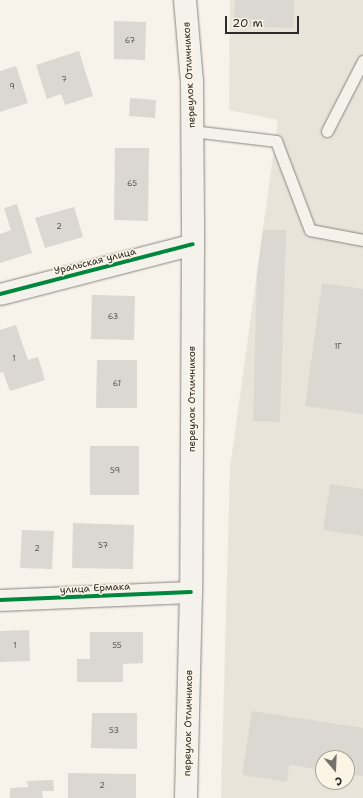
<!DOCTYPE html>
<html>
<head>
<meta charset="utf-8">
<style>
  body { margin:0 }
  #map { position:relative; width:363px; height:798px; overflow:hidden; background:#f7f3ea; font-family:"Shantell Sans",sans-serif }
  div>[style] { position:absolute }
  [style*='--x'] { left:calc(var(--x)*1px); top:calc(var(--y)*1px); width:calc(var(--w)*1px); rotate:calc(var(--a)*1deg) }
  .built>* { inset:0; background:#e9e4d9 }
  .building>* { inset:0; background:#dad8d1 }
  .roads { filter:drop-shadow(0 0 1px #878581) drop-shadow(0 0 1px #878581) }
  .lane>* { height:11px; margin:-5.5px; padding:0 5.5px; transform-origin:5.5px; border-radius:5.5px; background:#f5f2ec }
  .street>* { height:21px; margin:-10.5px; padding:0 10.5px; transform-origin:10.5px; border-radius:10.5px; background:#f5f2ec }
  .secondary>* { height:22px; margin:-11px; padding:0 11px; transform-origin:11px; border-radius:11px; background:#f5f2ec }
  .cycleway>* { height:4px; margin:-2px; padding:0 2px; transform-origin:2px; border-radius:2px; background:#00873e }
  span { translate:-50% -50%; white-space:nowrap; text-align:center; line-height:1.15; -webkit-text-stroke:3px #fcf5e5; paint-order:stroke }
  .number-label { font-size:8px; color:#575654 }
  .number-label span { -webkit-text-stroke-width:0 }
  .street-label { font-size:10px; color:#2b2b2b }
  .north { position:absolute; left:315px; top:750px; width:40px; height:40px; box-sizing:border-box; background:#fcf5e5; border:1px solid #a8a49b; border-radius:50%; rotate:161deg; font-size:11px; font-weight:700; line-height:16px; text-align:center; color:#2b2b2b }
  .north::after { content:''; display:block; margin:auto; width:14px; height:18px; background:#72716e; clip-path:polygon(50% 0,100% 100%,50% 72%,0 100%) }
  .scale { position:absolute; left:225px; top:16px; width:74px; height:18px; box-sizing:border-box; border:2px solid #2b2b2b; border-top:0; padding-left:5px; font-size:12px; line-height:14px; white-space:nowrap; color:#2b2b2b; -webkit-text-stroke:3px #fcf5e5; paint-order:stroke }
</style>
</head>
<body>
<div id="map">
  <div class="built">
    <i style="clip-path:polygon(evenodd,230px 0,363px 0,363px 798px,221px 798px,230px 468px,278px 120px,229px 110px,230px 0,323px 758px,347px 758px,347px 782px,323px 782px,323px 758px)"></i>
  </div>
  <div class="building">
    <i style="clip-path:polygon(235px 0,294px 0,293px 28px,234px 26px)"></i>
    <i style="clip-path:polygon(114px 21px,146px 22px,145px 60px,114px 59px)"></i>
    <i style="clip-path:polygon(79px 51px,93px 96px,65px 105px,61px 94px,47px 99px,36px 65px)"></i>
    <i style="clip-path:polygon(16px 66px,28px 103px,0 112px,0 71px)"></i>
    <i style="clip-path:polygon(130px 98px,156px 100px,155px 118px,129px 116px)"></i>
    <i style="clip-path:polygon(115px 148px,149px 148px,148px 221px,114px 220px)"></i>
    <i style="clip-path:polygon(17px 204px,32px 253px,0 263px,0 234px,11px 230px,4px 208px)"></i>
    <i style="clip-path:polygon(74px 207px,83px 237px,45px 248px,35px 218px)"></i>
    <i style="clip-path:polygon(263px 230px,286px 230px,280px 422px,253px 421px,257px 273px)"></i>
    <i style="clip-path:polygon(322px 283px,363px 289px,363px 414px,305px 406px)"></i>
    <i style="clip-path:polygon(92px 295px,135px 296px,134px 340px,91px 339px)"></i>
    <i style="clip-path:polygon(16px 325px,28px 360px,38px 357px,45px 380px,10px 391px,3px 372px,0 373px,0 330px)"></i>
    <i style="clip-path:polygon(97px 360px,137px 360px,137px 408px,96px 408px)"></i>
    <i style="clip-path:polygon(90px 446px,139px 446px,139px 495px,90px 495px)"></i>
    <i style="clip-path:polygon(330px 484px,363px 489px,363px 536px,323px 530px)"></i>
    <i style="clip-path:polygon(73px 523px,134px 525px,133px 569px,72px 568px)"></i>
    <i style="clip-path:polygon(22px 530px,54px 531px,52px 569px,20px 568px)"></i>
    <i style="clip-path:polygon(29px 630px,30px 661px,0 662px,0 631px)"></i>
    <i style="clip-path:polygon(90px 632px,143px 632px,143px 663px,123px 664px,123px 682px,77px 682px,77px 659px,90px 659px)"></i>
    <i style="clip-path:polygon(252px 711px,363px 728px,363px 776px,347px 774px,347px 758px,323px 758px,323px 770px,289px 765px,287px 782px,242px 775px)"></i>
    <i style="clip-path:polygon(92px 713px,137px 713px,137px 749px,91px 748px)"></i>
    <i style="clip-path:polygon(68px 773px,136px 774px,136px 798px,68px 798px)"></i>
    <i style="clip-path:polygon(53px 780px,54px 791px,42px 791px,43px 798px,10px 798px,10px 788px,28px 787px,27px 781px)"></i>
  </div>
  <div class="roads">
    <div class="lane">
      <i style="--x:192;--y:131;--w:85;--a:6.8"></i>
      <i style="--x:276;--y:141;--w:95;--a:69.1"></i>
      <i style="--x:310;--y:230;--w:54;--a:10.7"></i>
      <i style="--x:327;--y:131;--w:79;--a:-62.8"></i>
    </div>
    <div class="street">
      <i style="--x:0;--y:294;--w:199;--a:-14.5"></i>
      <i style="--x:0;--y:600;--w:191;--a:-2.4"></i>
    </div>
    <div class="secondary">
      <i style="--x:185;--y:0;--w:82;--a:85.1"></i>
      <i style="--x:192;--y:82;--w:162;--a:89.6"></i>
      <i style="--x:193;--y:244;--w:348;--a:90.3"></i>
      <i style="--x:191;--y:592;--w:206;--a:91.4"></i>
    </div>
  </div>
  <div class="cycleway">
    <i style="--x:0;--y:294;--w:199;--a:-14.5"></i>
    <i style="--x:0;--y:600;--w:191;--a:-2.4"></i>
  </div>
  <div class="number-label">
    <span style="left:130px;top:41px">67</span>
    <span style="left:64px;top:80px">7</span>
    <span style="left:12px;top:87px">9</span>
    <span style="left:132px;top:184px">65</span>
    <span style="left:59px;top:227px">2</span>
    <span style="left:113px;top:317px">63</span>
    <span style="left:338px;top:347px">1Г</span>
    <span style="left:14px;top:359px">1</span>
    <span style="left:117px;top:384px">61</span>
    <span style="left:115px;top:471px">59</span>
    <span style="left:103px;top:546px">57</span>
    <span style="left:37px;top:549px">2</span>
    <span style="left:15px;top:646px">1</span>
    <span style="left:117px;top:646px">55</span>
    <span style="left:114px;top:731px">53</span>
    <span style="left:102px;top:786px">2</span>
  </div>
  <div class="street-label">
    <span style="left:189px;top:75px;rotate:-93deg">переулок Отличников</span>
    <span style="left:95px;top:261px;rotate:-14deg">Уральская улица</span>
    <span style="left:192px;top:399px;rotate:-90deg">переулок Отличников</span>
    <span style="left:95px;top:588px;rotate:-3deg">улица Ермака</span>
    <span style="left:188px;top:723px;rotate:-89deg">переулок Отличников</span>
  </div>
  <div class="north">С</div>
  <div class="scale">20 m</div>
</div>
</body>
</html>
